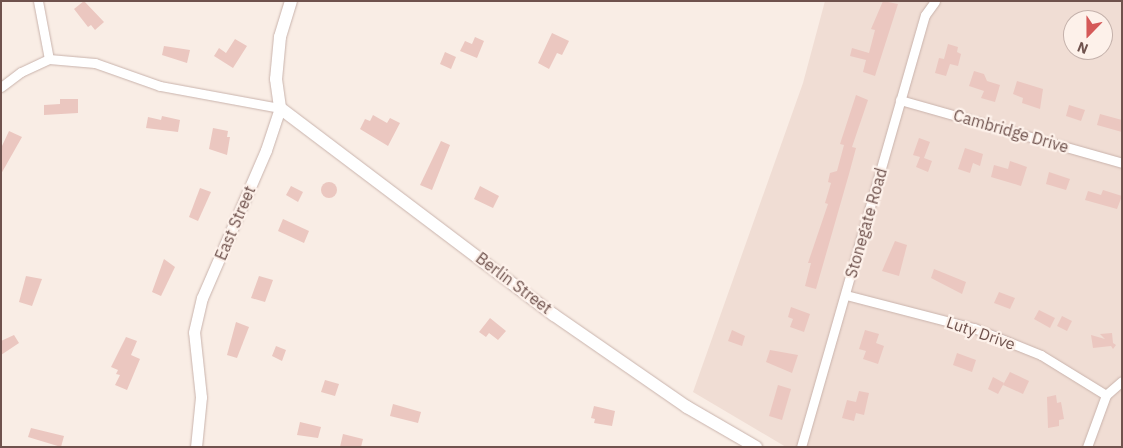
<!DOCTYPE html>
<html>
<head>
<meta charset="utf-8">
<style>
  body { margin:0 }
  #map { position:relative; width:1123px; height:448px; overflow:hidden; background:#f9ede5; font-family:"IBM Plex Sans",sans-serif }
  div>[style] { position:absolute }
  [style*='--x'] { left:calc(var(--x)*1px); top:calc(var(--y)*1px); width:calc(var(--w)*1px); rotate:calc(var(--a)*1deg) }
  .residential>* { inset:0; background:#f0ddd4 }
  .building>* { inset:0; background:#ebc7c0 }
  .round { border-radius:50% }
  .roads { filter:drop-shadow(0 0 1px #c9b3ac) drop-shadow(0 0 1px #c9b3ac) }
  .minor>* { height:9px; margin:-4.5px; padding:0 4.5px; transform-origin:4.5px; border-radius:4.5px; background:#fff }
  .tertiary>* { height:11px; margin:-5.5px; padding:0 5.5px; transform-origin:5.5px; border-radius:5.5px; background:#fff }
  .secondary>* { height:12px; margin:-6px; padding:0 6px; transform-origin:6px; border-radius:6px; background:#fff }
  span { translate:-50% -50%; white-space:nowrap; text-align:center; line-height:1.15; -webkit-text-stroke:4.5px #fdf1ea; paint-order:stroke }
  .street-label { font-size:16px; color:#6f524d }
  .frame { position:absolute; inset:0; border:2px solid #6f524d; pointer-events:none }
  .north { position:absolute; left:1063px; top:10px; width:50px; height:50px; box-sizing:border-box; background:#fdf1ea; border:1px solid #c4b1ab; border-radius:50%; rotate:202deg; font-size:14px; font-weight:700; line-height:20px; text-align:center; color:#6f524d }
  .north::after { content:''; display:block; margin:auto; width:18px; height:22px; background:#d55958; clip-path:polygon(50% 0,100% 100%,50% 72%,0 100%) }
</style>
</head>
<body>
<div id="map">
  <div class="residential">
    <i style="clip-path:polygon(evenodd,825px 1px,1122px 1px,1122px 447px,786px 447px,693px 392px,803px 83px,825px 1px,1073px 20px,1103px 20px,1103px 50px,1073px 50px,1073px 20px)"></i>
  </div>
  <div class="building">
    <i style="clip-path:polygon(84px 1px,104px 22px,95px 30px,91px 25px,88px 27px,74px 9px)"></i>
    <i style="clip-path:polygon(883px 1px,898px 4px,875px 76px,863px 72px,866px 60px,850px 56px,852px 48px,869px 53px,875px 30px,871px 29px)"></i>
    <i style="clip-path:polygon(552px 33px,569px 41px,562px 55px,557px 53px,549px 69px,538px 63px)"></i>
    <i style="clip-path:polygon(475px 37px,484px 41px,477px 58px,460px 51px,465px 41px,472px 44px)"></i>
    <i style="clip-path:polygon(235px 39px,247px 46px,233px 68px,214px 56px,219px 48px,226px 53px)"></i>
    <i style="clip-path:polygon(948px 44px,958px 47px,957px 52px,961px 54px,958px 66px,950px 64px,946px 76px,935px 73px,939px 58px,944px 59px)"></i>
    <i style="clip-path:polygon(164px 46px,190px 50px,187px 63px,162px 55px)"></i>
    <i style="clip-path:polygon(445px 52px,456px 57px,451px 69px,440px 64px)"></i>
    <i style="clip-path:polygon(974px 71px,984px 74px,987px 81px,1000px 85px,995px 102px,981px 98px,984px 91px,969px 86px)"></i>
    <i style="clip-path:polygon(1017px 81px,1043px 89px,1040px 109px,1022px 103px,1023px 98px,1013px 94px)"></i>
    <i style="clip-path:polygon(856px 95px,868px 100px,852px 147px,856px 148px,849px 174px,816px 289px,805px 286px,811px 263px,808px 263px,828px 204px,825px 203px,831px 183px,828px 182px,830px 173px,837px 171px,844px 145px,840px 144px)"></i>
    <i style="clip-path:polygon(60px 99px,78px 99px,78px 113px,44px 115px,44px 105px,60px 104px)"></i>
    <i style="clip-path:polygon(1069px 105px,1085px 110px,1081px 121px,1066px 116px)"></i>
    <i style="clip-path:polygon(1100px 114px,1122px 120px,1122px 132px,1097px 125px)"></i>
    <i style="clip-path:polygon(373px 115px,387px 123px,390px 118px,400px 123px,388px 146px,360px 129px,365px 119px,370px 121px)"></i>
    <i style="clip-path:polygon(162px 116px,180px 120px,178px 132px,146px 128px,148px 117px,161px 120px)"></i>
    <i style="clip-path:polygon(213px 128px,228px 131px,227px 137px,230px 137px,227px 155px,209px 149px)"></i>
    <i style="clip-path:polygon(9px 131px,22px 137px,1px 174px,2px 146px)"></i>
    <i style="clip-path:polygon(919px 138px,930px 142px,924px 158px,932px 161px,928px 172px,916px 167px,920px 157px,913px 155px)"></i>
    <i style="clip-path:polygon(441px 141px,450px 145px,432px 190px,420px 185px)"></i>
    <i style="clip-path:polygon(965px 148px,983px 154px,980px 166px,973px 163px,970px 173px,958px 169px)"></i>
    <i style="clip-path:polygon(1010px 161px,1027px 167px,1021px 186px,991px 177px,994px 165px,1008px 169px)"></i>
    <i style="clip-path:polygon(1049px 172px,1070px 179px,1066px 190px,1046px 184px)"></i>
    <i class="round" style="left:321px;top:182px;width:16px;height:16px"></i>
    <i style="clip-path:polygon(291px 186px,303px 192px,298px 202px,286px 195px)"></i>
    <i style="clip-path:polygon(480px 186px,499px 196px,493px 208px,474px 199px)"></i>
    <i style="clip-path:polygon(200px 188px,211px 192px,198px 221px,189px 217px)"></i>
    <i style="clip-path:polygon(1103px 190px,1122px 196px,1117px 209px,1085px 200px,1088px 191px,1101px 195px)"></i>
    <i style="clip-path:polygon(283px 219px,309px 231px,304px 243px,278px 231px)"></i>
    <i style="clip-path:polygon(895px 241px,907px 245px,899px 276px,882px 271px)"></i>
    <i style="clip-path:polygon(164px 259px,175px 267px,161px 296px,152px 292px)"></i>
    <i style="clip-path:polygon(934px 269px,966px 282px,962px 294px,931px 278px)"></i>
    <i style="clip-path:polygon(26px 276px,42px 279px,32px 306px,19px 302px)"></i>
    <i style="clip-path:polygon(259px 276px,273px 280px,265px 302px,251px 298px)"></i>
    <i style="clip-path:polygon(999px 292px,1015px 298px,1010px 309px,994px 303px)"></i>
    <i style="clip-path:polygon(791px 307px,810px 314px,804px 332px,790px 327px,793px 319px,788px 317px)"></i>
    <i style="clip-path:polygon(1039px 310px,1055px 318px,1050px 328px,1034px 319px)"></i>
    <i style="clip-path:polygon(1062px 316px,1072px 321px,1067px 331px,1057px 326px)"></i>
    <i style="clip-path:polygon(490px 318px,506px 331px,498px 340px,489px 333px,486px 337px,479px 332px)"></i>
    <i style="clip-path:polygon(236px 322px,249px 327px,237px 358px,227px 355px)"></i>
    <i style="clip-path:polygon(732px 330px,745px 336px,742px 346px,728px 341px)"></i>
    <i style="clip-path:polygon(865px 330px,879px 334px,876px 343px,884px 346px,878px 364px,863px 359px,866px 351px,859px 349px)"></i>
    <i style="clip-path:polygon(1112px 333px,1113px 343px,1116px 345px,1113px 349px,1111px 346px,1093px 348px,1091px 335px,1105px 339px,1100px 334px)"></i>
    <i style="clip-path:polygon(14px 335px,19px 343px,1px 355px,1px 341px)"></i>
    <i style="clip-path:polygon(126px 337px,137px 341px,131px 355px,140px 359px,127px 390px,115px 385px,120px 375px,116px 374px,118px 370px,111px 367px)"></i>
    <i style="clip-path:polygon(276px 346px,286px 350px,282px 361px,272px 356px)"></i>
    <i style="clip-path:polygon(770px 350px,798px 355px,792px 373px,766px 362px)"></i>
    <i style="clip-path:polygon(957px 353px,976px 360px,972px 372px,953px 365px)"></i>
    <i style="clip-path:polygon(1010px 372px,1029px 381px,1023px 394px,1003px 385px)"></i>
    <i style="clip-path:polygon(993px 377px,1004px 383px,998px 394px,988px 389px)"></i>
    <i style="clip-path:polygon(325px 380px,339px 384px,335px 396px,321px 392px)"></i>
    <i style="clip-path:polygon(778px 385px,791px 389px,782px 420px,769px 416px)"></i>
    <i style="clip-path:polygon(859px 391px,869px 393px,864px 415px,856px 413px,854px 421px,842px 418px,847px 400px,856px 402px)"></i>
    <i style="clip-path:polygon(1056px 395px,1057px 403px,1061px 402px,1064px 419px,1059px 420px,1059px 426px,1048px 428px,1047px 397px)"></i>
    <i style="clip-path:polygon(393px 404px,421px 412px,418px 423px,390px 416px)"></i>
    <i style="clip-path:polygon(594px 406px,615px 411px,612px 426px,594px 423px,595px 419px,591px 418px)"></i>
    <i style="clip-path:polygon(300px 422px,321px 427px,318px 438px,297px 435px)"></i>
    <i style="clip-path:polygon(31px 428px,64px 436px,61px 447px,28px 437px)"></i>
    <i style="clip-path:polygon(343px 434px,363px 439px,361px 447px,340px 447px)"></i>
  </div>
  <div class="roads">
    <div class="minor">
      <i style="--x:38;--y:1;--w:59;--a:79.3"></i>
      <i style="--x:1;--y:87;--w:25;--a:-37"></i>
      <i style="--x:21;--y:72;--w:31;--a:-25"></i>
      <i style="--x:49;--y:59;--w:46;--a:5"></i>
      <i style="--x:95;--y:63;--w:69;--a:19.5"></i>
      <i style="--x:160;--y:86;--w:122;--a:10.4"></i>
      <i style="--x:900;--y:100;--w:231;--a:15.8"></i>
      <i style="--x:846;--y:295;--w:132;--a:14.5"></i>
      <i style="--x:974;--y:328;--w:72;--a:21.9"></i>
      <i style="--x:1041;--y:355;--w:76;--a:31.6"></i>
      <i style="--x:801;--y:447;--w:449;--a:-74"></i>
      <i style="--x:925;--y:15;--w:17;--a:-54"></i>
      <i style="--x:1087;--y:447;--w:55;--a:-69.9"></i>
      <i style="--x:1106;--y:395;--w:21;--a:-41"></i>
    </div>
    <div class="tertiary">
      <i style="--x:196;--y:447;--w:50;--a:-84.3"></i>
      <i style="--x:201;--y:397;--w:65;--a:-96.1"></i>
      <i style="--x:194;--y:332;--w:35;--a:-77"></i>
      <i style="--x:202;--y:298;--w:161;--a:-66.6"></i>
      <i style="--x:266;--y:150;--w:44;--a:-71.6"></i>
    </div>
    <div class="secondary">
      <i style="--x:291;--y:1;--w:38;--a:107"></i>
      <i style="--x:280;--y:37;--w:42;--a:95.4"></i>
      <i style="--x:276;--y:79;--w:29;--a:82"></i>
      <i style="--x:280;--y:108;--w:343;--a:37.1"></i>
      <i style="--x:554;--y:315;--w:162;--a:34.7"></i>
      <i style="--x:687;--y:407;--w:80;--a:30.1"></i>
    </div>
  </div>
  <div class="street-label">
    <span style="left:1011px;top:131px;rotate:16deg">Cambridge Drive</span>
    <span style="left:235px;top:223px;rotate:-67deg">East Street</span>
    <span style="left:866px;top:223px;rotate:-74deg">Stonegate Road</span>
    <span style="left:514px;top:283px;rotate:37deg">Berlin Street</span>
    <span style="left:981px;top:333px;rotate:19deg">Luty Drive</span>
  </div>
  <div class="frame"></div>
  <div class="north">N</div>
</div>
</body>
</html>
